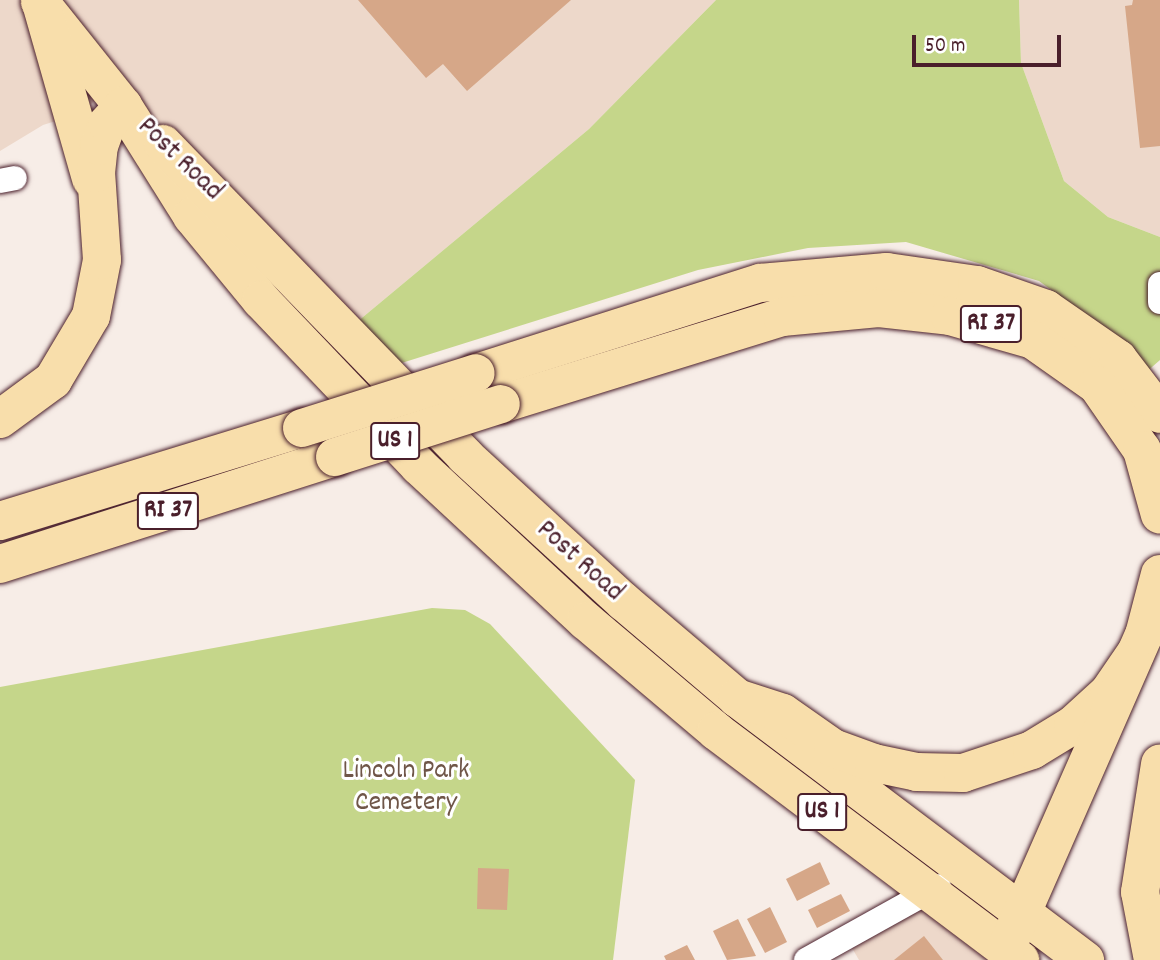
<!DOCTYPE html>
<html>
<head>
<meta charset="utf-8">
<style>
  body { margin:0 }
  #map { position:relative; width:1160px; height:960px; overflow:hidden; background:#f7ede7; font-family:Dekko,sans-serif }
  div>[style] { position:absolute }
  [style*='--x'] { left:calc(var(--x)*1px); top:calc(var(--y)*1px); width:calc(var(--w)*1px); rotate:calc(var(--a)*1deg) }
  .built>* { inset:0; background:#edd8ca }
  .green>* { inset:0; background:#c5d68a }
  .building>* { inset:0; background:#d6a788 }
  .roads { filter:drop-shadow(0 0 2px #4a1f2b) drop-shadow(0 0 2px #4a1f2b) }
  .street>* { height:24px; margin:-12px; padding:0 12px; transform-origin:12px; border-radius:12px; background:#fff }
  .primary>* { height:38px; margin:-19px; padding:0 19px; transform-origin:19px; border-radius:19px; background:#f8deab }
  .highway>* { height:38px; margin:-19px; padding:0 19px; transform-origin:19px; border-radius:19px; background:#f8deab }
  .bridges { filter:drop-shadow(0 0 2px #4a1f2b) drop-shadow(0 0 2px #4a1f2b) }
  .highway-bridge>* { height:38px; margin:-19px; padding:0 19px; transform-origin:19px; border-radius:19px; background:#f8deab }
  span { translate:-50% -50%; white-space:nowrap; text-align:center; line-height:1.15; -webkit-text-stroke:6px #fff; paint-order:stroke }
  .shield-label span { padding:2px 5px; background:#fff; border:2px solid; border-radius:5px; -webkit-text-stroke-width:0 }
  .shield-label { font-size:26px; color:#4a1f2b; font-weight:700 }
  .street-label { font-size:28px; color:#4a1f2b }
  .park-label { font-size:28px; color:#6f5648 }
  .scale { position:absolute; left:912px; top:35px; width:149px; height:32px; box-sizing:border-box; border:4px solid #4a1f2b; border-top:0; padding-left:9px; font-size:21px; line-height:24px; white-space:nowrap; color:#4a1f2b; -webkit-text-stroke:5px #fff; paint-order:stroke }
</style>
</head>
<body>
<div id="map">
  <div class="built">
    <i style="clip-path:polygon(0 0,716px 0,589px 129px,351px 327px,115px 85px,78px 114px,43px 125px,0 151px)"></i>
    <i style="clip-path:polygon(1019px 0,1160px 0,1160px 237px,1108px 217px,1064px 181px,1021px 63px)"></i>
    <i style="clip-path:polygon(929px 896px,1036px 960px,859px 960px,848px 941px)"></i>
  </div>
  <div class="green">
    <i style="clip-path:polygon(716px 0,1019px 0,1021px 63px,1064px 181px,1108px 217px,1160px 237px,1160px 360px,1144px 374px,1101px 326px,1039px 281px,906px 242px,808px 248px,698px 270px,392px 366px,351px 327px,589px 129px)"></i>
    <i style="clip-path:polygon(432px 608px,465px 610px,490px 624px,635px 780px,613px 960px,0 960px,0 687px)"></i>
  </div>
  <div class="building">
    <i style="clip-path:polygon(358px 0,571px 0,467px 91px,443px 64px,426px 78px)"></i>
    <i style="clip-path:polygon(1133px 0,1160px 0,1160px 146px,1140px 148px,1125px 6px,1132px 5px)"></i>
    <i style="clip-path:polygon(820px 862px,830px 884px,797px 901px,786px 879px)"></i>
    <i style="clip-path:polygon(478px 868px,509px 869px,507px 910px,477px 909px)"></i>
    <i style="clip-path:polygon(841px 894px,850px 911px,817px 928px,808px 910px)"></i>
    <i style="clip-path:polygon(770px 907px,787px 942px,765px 953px,747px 919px)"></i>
    <i style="clip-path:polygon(738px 919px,756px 956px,727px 960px,713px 931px)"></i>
    <i style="clip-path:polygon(924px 936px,943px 960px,894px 960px)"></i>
    <i style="clip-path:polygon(687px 945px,695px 960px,666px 960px,664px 956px)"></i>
  </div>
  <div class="roads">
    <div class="street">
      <i style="--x:0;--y:181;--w:15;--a:-11"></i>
      <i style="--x:1160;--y:284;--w:18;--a:90"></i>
      <i style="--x:806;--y:960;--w:152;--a:-29.1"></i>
    </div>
    <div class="primary">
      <i style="--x:40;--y:2;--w:133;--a:51.4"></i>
      <i style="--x:123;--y:106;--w:130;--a:57.9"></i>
      <i style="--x:192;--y:216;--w:109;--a:50.6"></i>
      <i style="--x:261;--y:300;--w:229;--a:46.4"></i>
      <i style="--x:419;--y:466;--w:228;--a:42.9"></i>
      <i style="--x:586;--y:621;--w:170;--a:40.2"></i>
      <i style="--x:716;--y:731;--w:381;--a:37"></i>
      <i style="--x:163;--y:144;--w:434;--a:45.9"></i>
      <i style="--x:465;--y:456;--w:216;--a:42.6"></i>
      <i style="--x:624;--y:602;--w:148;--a:40.3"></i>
      <i style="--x:737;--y:698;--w:436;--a:37"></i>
    </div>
    <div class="highway">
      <i style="--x:41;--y:3;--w:183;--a:74.1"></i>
      <i style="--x:476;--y:373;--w:298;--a:-17.6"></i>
      <i style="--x:760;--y:283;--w:127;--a:-5"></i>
      <i style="--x:887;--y:272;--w:91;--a:8.2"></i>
      <i style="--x:977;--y:285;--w:73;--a:19.2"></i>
      <i style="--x:1046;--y:309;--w:88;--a:34.8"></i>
      <i style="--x:1118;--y:359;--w:69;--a:52.6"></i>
      <i style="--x:501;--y:404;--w:294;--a:-17.2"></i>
      <i style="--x:782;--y:317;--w:97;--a:-5.3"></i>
      <i style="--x:879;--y:308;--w:71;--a:6.4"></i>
      <i style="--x:950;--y:316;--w:86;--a:16.1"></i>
      <i style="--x:1033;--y:340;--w:78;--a:35.1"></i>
      <i style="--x:1097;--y:385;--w:79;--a:55.3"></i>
      <i style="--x:1142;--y:450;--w:67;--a:74.5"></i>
      <i style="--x:0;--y:419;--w:66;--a:-36.3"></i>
      <i style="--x:53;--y:380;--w:74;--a:-59.3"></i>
      <i style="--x:91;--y:316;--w:57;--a:-78.9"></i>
      <i style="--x:102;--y:260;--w:87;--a:-93.9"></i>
      <i style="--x:96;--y:173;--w:27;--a:-84"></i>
      <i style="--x:99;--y:146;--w:23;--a:-70"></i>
      <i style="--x:107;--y:124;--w:24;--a:-48"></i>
      <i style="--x:0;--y:521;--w:316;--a:-17.1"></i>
      <i style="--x:0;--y:564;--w:352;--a:-17.7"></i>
      <i style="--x:737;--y:698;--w:48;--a:18.1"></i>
      <i style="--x:783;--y:713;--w:61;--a:35"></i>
      <i style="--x:833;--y:748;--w:44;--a:20.1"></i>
      <i style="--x:874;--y:763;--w:44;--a:11.8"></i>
      <i style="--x:917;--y:772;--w:46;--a:1.2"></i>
      <i style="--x:963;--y:773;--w:73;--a:-18.4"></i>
      <i style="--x:1032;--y:750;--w:48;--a:-31.4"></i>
      <i style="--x:1073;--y:725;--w:49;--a:-42.5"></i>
      <i style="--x:1109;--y:692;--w:46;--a:-55.6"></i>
      <i style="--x:1006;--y:949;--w:343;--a:-66.3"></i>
      <i style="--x:1144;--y:635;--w:63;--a:-75.3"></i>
      <i style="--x:1153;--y:960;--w:69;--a:-100.8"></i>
      <i style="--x:1140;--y:892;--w:130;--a:-81.1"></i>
    </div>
  </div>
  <div class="bridges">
    <div class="highway-bridge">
      <i style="--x:302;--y:428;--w:182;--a:-17.5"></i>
      <i style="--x:335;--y:457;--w:174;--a:-17.7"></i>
    </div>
  </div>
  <div class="shield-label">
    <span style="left:991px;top:324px">RI 37</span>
    <span style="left:395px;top:441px">US 1</span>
    <span style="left:168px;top:511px">RI 37</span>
    <span style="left:822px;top:812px">US 1</span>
  </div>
  <div class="street-label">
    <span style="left:179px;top:160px;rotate:44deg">Post Road</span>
    <span style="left:579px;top:562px;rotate:42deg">Post Road</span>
  </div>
  <div class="park-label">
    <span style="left:406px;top:788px">Lincoln Park<br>Cemetery</span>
  </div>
  <div class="scale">50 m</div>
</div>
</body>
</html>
